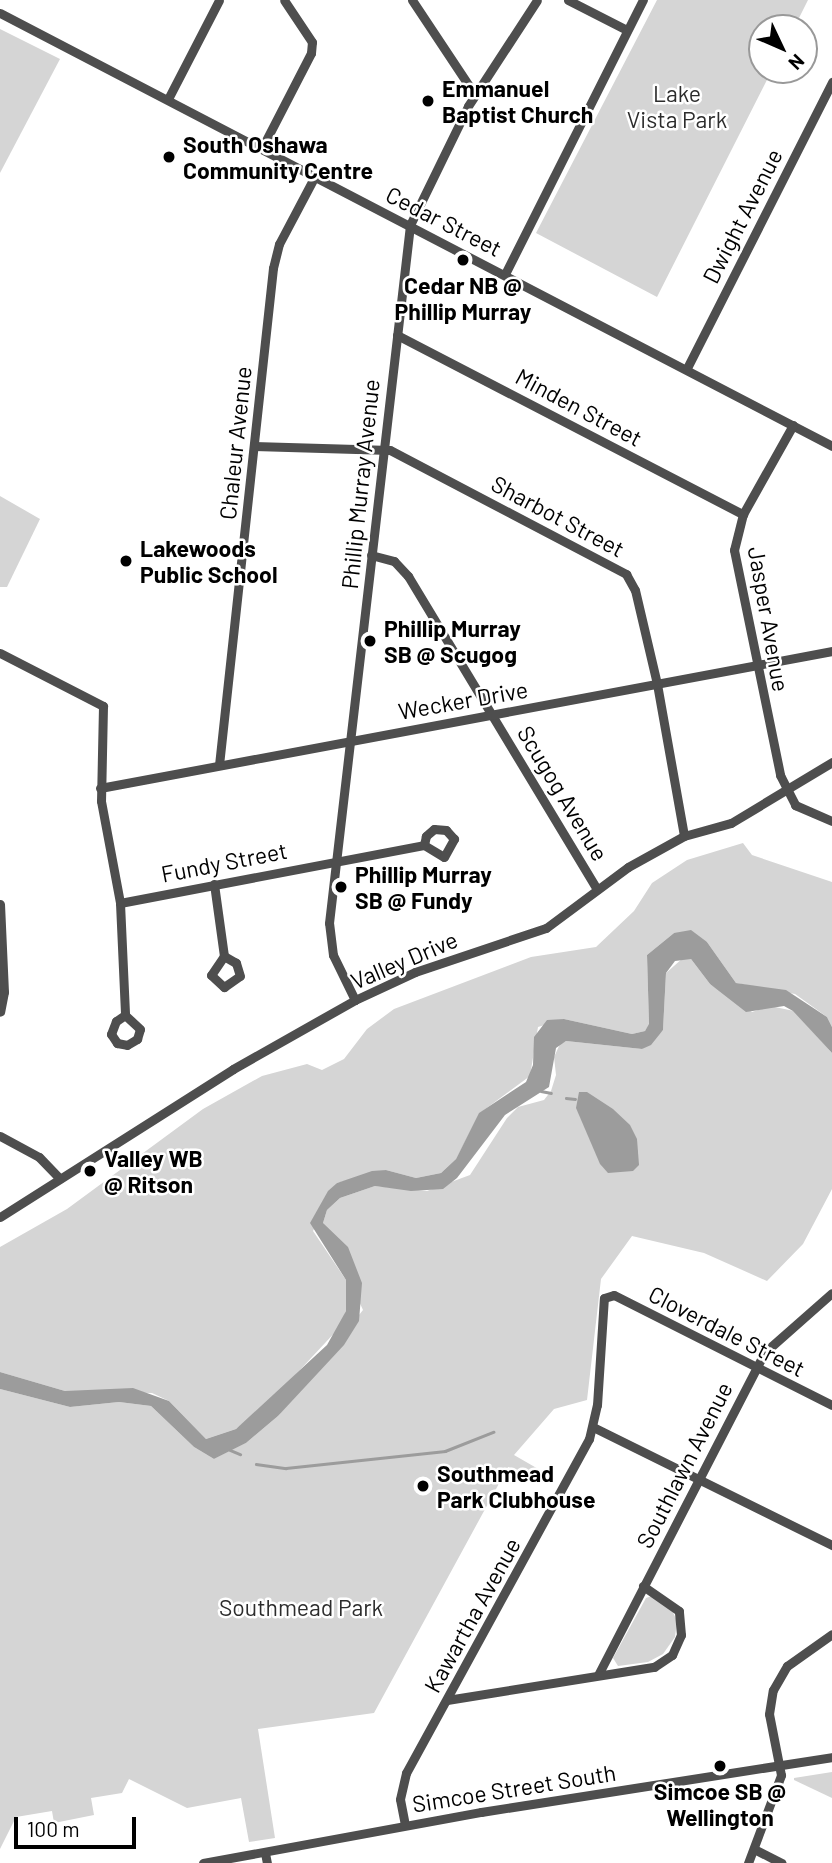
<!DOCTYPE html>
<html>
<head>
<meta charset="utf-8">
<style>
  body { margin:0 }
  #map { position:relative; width:832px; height:1863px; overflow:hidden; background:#fff; font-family:Barlow,sans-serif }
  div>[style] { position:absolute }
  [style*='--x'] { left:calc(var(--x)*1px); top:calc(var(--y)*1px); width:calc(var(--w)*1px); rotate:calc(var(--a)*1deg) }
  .green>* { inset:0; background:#d5d5d5 }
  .water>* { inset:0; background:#9c9c9c }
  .stream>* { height:2.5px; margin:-1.25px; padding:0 1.25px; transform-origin:1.25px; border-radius:1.25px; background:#9c9c9c }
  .minor>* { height:9px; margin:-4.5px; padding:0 4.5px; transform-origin:4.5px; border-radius:4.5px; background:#4e4e4e }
  .dots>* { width:19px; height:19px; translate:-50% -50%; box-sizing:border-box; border:4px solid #fff; border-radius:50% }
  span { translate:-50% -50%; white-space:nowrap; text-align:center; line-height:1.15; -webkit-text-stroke:5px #fff; paint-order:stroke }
  .poi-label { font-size:23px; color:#000; font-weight:700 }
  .left { translate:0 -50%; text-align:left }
  .park-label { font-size:23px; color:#2c2c2c }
  .street-label { font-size:23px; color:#000 }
  .north { position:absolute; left:748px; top:14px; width:70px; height:70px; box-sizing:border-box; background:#fff; border:2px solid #999; border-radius:50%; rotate:134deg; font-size:19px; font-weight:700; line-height:28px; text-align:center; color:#000 }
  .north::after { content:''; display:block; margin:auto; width:24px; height:32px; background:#000; clip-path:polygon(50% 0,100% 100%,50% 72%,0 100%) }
  .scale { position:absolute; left:14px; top:1817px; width:122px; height:32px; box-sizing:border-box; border:4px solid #000; border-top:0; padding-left:9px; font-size:21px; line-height:24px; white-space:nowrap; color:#000; -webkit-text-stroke:5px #fff; paint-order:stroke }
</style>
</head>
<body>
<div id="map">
  <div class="green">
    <i style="clip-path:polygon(657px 0,808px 0,794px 28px,762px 28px,762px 70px,772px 70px,657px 297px,536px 233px)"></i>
    <i style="clip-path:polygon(0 29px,60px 59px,0 173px)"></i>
    <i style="clip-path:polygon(0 496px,40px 519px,7px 587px,0 587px)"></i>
    <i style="clip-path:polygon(743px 843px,752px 855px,832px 882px,832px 1027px,827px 1017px,795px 994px,736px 983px,707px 942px,674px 933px,647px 955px,649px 1025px,645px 1031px,632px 1034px,564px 1019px,538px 1027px,530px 1076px,480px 1113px,456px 1159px,441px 1173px,416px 1178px,386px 1170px,337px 1183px,313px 1231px,346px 1280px,346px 1311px,339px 1328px,271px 1401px,236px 1429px,206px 1439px,169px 1401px,152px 1393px,65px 1391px,0 1372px,0 1247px,67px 1209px,203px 1109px,262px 1076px,307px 1064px,322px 1070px,344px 1059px,367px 1029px,394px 1009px,531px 957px,596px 947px,634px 911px,652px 883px,687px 860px)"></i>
    <i style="clip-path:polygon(683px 958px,691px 959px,710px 984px,752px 1012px,770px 1006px,794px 1011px,832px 1053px,832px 1189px,803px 1244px,767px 1281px,704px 1253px,632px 1236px,601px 1279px,587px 1400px,554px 1409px,514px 1455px,540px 1470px,537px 1476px,508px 1467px,374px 1713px,258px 1729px,275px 1838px,249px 1842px,241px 1798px,187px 1808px,129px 1779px,122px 1793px,91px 1798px,94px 1815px,54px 1823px,52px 1811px,16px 1817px,0 1849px,0 1389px,70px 1407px,119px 1402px,151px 1406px,194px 1447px,214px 1459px,246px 1443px,278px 1416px,363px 1310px,323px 1223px,327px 1210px,340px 1198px,375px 1186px,427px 1191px,470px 1175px,507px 1118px,518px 1107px,544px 1100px,551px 1091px,556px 1075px,554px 1057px,560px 1044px,566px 1041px,642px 1049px,663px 1030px,666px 973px)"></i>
    <i style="clip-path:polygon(652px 1596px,671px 1608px,677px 1621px,675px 1637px,663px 1654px,648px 1662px,618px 1666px,613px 1658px,646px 1598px)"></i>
    <i style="clip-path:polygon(832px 1772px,832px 1798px,794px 1780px,794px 1778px)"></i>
  </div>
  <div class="water">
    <i style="clip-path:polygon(691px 930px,707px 942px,736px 983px,786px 990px,827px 1017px,832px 1027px,832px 1053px,793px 1011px,784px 1006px,746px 1012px,710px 984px,691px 959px,675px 961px,666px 973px,663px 1030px,651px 1045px,642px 1049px,566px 1041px,556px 1048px,549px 1087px,505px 1115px,457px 1178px,443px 1189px,411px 1191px,375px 1186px,340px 1198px,327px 1210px,323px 1223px,348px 1247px,362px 1283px,359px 1321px,344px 1345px,278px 1416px,246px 1443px,214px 1459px,194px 1447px,151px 1406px,119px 1402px,70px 1407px,0 1389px,0 1372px,65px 1391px,133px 1388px,169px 1401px,206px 1439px,236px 1429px,327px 1345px,346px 1311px,346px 1280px,310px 1223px,328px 1191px,337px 1183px,372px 1171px,386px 1170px,416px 1178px,441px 1173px,456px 1159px,479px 1113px,526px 1082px,533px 1065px,534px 1037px,547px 1020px,564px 1019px,632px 1034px,645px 1031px,649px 1024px,647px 955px,674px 933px)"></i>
    <i style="clip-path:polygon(579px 1092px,587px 1092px,613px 1109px,630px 1125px,637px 1139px,639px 1165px,633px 1171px,608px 1173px,600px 1164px,576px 1108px)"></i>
  </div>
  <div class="stream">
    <i style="--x:541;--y:1091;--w:10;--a:11"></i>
    <i style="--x:566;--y:1098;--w:9;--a:6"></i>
    <i style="--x:230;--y:1450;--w:11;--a:22"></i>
    <i style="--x:256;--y:1464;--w:30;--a:8"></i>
    <i style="--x:286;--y:1468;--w:160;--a:-6.1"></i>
    <i style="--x:445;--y:1451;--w:52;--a:-21.6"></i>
  </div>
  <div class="minor">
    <i style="--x:412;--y:0;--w:114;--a:56.4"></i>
    <i style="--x:568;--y:0;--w:66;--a:27"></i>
    <i style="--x:0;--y:13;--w:938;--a:27.49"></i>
    <i style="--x:168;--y:99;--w:111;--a:-62.7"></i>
    <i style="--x:262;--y:148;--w:107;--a:-62.7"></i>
    <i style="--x:311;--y:53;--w:11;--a:-85"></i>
    <i style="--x:312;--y:42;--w:50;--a:-123.7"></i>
    <i style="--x:505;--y:274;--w:307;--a:-63.3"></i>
    <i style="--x:397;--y:335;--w:390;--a:27.4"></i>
    <i style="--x:687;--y:368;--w:321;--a:-63.1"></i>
    <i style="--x:793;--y:425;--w:102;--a:119.3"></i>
    <i style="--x:743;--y:514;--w:37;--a:104"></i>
    <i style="--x:734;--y:550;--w:230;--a:78.4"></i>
    <i style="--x:780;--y:775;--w:34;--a:63"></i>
    <i style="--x:795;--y:805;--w:40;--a:23.4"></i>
    <i style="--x:254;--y:446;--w:136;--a:1.7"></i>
    <i style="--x:390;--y:450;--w:267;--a:27.7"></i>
    <i style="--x:626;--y:574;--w:18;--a:61"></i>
    <i style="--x:635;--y:590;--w:97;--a:76.8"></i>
    <i style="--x:657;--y:684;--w:154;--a:79.9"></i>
    <i style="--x:371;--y:555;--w:24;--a:15"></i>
    <i style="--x:394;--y:561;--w:21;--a:47"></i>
    <i style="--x:408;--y:576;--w:366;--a:58.9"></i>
    <i style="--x:0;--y:653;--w:116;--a:27.2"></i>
    <i style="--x:103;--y:706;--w:95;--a:91.2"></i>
    <i style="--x:101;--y:801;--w:104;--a:79.4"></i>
    <i style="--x:120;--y:903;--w:112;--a:87.4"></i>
    <i style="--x:125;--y:1015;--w:11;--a:146"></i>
    <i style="--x:116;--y:1021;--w:14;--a:111"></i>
    <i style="--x:111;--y:1034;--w:11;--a:56"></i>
    <i style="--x:117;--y:1043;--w:10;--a:11"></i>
    <i style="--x:127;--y:1045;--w:12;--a:-31"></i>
    <i style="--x:137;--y:1039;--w:10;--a:-73"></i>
    <i style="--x:140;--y:1029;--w:21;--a:-137"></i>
    <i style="--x:219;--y:765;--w:500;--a:-83.8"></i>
    <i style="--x:273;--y:268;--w:25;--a:-76"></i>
    <i style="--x:279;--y:244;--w:77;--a:-62.1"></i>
    <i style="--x:100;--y:788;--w:745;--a:-10.6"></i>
    <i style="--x:214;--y:884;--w:73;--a:82.1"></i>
    <i style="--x:224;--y:956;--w:23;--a:124"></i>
    <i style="--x:211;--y:975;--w:18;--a:43"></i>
    <i style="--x:224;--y:987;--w:19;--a:-35"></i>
    <i style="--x:240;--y:976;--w:14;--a:-107"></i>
    <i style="--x:236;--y:963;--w:14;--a:-150"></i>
    <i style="--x:120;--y:903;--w:309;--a:-10.8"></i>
    <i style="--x:424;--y:845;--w:23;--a:31"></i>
    <i style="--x:444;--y:857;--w:21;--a:-61"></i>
    <i style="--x:454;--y:839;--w:12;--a:-132"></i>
    <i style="--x:446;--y:830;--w:12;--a:-175"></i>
    <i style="--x:434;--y:829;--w:11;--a:139"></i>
    <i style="--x:426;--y:836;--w:9;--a:103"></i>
    <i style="--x:0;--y:904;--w:88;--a:87.4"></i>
    <i style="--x:4;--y:992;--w:20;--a:101"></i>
    <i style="--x:355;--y:1000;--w:50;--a:-116.1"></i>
    <i style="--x:333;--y:955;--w:32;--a:-97"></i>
    <i style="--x:329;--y:923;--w:703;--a:-83.38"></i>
    <i style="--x:410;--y:225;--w:132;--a:-64"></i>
    <i style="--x:468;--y:106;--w:126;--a:-56.9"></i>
    <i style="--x:0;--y:1136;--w:44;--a:28.3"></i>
    <i style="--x:39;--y:1157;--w:30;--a:46"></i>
    <i style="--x:0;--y:1217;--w:276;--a:-32.4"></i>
    <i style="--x:233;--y:1069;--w:140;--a:-29.5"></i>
    <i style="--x:355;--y:1000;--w:66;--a:-25"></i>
    <i style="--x:415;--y:972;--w:138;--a:-18.6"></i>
    <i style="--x:546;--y:928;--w:102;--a:-36.6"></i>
    <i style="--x:628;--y:867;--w:64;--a:-29"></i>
    <i style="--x:684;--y:836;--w:49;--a:-15.5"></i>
    <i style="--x:731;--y:823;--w:118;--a:-31.1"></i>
    <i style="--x:593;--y:1427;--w:267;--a:26.3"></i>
    <i style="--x:598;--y:1675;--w:364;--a:-62.7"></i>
    <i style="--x:765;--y:1352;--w:89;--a:-41.4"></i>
    <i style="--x:447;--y:1700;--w:210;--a:-9.1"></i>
    <i style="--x:654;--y:1667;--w:22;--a:-34"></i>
    <i style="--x:672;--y:1655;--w:22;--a:-66"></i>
    <i style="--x:681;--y:1635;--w:24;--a:-95"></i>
    <i style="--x:679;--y:1611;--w:44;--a:-145.2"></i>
    <i style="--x:405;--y:1825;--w:26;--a:-101"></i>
    <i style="--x:400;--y:1799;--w:27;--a:-77"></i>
    <i style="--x:406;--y:1773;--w:381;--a:-61.3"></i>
    <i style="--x:589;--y:1439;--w:35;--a:-77"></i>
    <i style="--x:597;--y:1405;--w:107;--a:-86.3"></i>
    <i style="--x:604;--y:1298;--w:10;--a:-17"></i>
    <i style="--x:614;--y:1295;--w:244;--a:26.8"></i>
    <i style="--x:754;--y:1849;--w:31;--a:27"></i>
    <i style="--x:265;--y:1853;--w:10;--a:79"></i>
    <i style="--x:203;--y:1863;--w:283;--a:-10.4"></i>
    <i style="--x:481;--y:1812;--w:355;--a:-8.9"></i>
    <i style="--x:748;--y:1863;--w:94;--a:-69.4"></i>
    <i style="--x:781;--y:1775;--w:62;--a:-101.1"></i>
    <i style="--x:769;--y:1714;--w:24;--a:-81"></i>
    <i style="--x:773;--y:1690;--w:28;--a:-60"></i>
    <i style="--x:787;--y:1666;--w:55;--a:-35.4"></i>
  </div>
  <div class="dots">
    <i style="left:428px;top:101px;background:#000"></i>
    <i style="left:169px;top:157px;background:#000"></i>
    <i style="left:463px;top:260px;background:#000"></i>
    <i style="left:126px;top:561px;background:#000"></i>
    <i style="left:370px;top:641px;background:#000"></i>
    <i style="left:341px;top:887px;background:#000"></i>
    <i style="left:90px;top:1171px;background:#000"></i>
    <i style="left:423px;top:1486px;background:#000"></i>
    <i style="left:720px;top:1766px;background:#000"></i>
  </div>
  <div class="poi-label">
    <span class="left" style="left:442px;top:101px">Emmanuel<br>Baptist Church</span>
    <span class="left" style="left:183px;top:157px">South Oshawa<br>Community Centre</span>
    <span style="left:463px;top:298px">Cedar NB @<br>Phillip Murray</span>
    <span class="left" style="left:140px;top:561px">Lakewoods<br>Public School</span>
    <span class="left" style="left:384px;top:641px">Phillip Murray<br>SB @ Scugog</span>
    <span class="left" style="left:355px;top:887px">Phillip Murray<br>SB @ Fundy</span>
    <span class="left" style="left:104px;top:1171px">Valley WB<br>@ Ritson</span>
    <span class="left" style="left:437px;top:1486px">Southmead<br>Park Clubhouse</span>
    <span style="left:720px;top:1804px">Simcoe SB @<br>Wellington</span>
  </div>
  <div class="park-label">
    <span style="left:677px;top:106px">Lake<br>Vista Park</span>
    <span style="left:301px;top:1607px">Southmead Park</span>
  </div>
  <div class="street-label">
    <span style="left:742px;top:216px;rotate:-63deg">Dwight Avenue</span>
    <span style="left:444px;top:221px;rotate:27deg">Cedar Street</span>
    <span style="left:579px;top:407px;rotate:28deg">Minden Street</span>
    <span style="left:235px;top:443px;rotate:-84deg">Chaleur Avenue</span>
    <span style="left:360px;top:484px;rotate:-84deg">Phillip Murray Avenue</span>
    <span style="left:558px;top:516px;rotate:28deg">Sharbot Street</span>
    <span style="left:769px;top:619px;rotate:80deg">Jasper Avenue</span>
    <span style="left:463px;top:700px;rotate:-10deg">Wecker Drive</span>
    <span style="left:563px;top:793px;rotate:59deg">Scugog Avenue</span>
    <span style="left:224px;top:862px;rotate:-11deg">Fundy Street</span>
    <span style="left:404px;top:960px;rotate:-23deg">Valley Drive</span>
    <span style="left:727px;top:1331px;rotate:27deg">Cloverdale Street</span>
    <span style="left:684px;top:1465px;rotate:-63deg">Southlawn Avenue</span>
    <span style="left:472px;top:1615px;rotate:-61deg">Kawartha Avenue</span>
    <span style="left:514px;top:1788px;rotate:-9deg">Simcoe Street South</span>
  </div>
  <div class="north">N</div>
  <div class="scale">100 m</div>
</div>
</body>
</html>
